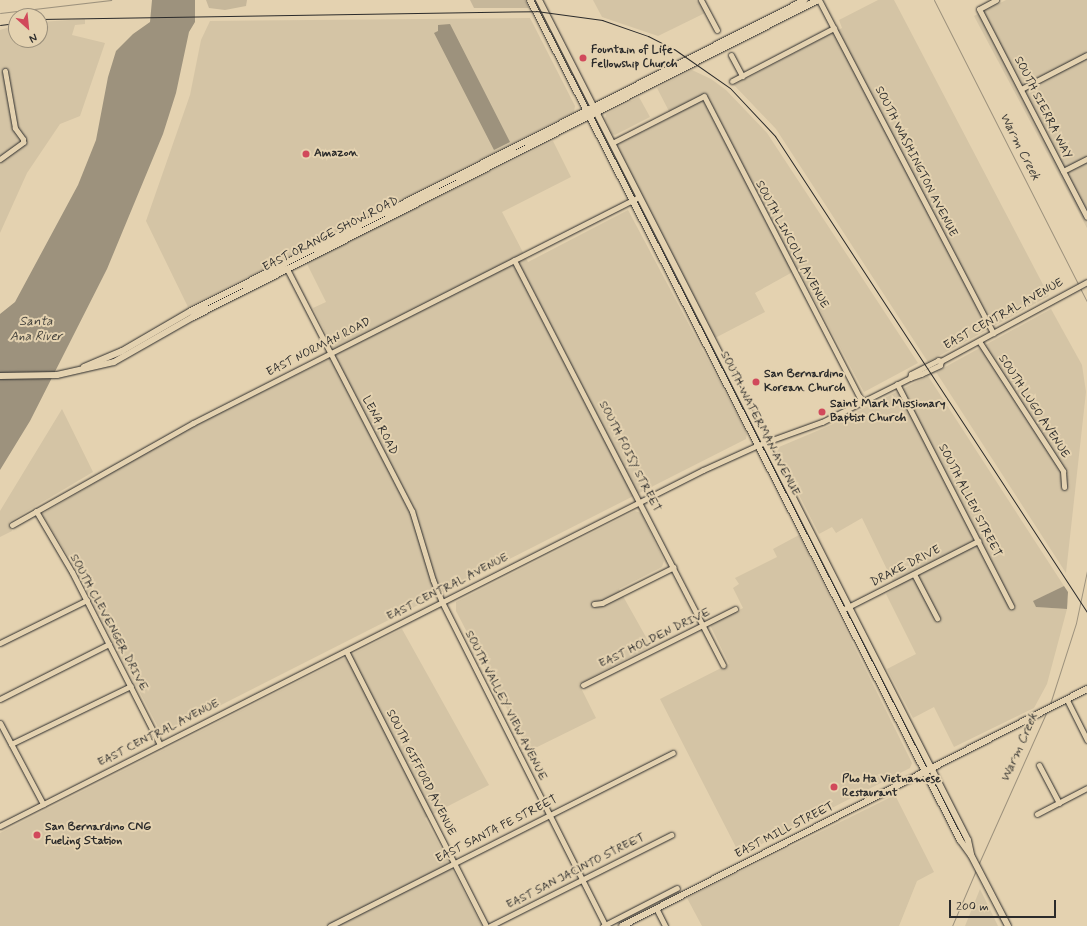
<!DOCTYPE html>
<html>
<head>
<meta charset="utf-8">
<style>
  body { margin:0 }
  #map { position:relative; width:1087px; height:926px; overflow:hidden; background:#e4d2b0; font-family:Mynerve,sans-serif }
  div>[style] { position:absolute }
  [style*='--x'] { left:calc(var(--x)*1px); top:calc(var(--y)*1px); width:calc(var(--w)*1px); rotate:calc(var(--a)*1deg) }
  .built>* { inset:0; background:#d4c4a5 }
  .green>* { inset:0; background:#c6b79a }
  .water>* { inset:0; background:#9d927d }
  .stream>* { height:1px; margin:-0.5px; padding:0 0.5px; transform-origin:0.5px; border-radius:0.5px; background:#9d927d }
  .roads { filter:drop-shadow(0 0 1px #2b2b2b) drop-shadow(0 0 1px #2b2b2b) }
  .minor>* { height:5px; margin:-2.5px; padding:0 2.5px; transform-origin:2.5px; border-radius:2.5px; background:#e4d2b0 }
  .major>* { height:6px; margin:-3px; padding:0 3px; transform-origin:3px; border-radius:3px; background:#e4d2b0 }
  .rail>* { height:1px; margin:-0.5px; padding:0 0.5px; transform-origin:0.5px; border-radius:0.5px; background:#2b2b2b }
  .dots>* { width:11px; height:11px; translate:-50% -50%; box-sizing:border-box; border:2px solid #e4d2b0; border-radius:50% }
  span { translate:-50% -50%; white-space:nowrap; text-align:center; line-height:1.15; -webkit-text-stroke:4px #e4d2b0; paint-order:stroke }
  .poi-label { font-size:12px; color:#2b2b2b; font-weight:700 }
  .left { translate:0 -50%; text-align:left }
  .street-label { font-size:12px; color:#2b2b2b }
  .water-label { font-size:13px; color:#42403b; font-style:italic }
  .north { position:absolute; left:8px; top:8px; width:40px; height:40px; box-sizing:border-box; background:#e4d2b0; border:1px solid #9a8f7b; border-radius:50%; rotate:153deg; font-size:11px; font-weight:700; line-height:16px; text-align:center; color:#2b2b2b }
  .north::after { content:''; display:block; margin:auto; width:14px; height:18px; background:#d1495b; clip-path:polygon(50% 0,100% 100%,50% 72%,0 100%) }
  .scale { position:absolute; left:949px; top:900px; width:107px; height:18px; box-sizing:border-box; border:2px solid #2b2b2b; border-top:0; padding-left:5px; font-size:12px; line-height:14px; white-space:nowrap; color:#2b2b2b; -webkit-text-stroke:3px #e4d2b0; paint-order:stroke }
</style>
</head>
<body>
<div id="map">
  <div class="built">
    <i style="clip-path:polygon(593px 0,698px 0,705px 13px,658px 36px,602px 17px)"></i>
    <i style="clip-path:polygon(878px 0,894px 0,1049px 296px,928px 362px,776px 129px,734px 85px,842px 28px,839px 20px)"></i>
    <i style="clip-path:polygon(1006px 0,1087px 0,1087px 228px,974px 16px)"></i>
    <i style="clip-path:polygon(530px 18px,575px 106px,574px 112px,188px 307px,146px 221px,190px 95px,201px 40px,210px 21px)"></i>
    <i style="clip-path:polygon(85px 19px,85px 24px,75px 25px,72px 35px,105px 43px,80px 116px,60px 124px,27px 173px,0 233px,0 30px,16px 25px,16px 40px,40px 40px,40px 22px)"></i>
    <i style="clip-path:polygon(692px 70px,711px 79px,726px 90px,767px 133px,918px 363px,864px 392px,798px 269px,755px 293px,765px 312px,715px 338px,616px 145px,672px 117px,657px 88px)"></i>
    <i style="clip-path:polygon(639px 97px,650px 117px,615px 135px,612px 134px,605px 119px,606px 114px)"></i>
    <i style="clip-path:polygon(553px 141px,571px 177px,502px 212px,528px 262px,628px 210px,726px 394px,747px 434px,746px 439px,162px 735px,72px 562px,42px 514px,188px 428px,337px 355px,313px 308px,326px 302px,306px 262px)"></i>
    <i style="clip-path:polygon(1051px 309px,1082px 365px,1086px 392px,1066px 573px,936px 372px)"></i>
    <i style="clip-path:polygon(928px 376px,1064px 586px,1034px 601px,1037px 607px,1067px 609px,1047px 684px,1034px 708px,954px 747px,934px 707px,913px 718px,887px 669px,916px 654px,886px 594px,896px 588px,862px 518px,836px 533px,832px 527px,819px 534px,777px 452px,779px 447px,831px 425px)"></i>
    <i style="clip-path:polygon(62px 409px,93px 472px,9px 522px,12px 531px,0 537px,0 511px)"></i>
    <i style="clip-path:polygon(635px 511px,641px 513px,664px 561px,662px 567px,619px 589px,651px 646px,579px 684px,596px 718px,529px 751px,456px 611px,456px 602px)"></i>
    <i style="clip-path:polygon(799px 535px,912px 763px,910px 768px,740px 855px,660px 699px,729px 664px,710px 625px,743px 608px,733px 588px,739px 584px,735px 578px,777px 557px,773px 549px)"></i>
    <i style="clip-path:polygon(402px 629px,489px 785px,425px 818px,482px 926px,0 926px,0 833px)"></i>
    <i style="clip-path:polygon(895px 795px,934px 872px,917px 881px,899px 926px,702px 926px,687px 898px)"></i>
    <i style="clip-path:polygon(980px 889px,998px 926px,965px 926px)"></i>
  </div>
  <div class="green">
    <i style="clip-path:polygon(206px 0,247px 0,246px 6px,225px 10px,209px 8px)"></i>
    <i style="clip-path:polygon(470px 0,525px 0,529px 8px,474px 8px)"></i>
  </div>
  <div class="water">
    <i style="clip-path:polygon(152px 0,195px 0,195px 22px,189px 32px,176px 93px,163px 134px,107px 269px,30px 421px,0 470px,0 314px,15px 302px,78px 185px,96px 140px,108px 77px,116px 51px,133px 34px,150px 22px)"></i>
    <i style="clip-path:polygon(450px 24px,510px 142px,494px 150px,434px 33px,438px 31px,438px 25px)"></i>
    <i style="clip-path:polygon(1064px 586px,1068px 592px,1067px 609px,1036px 607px,1033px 601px)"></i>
  </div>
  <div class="stream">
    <i style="--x:934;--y:0;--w:318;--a:63.1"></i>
    <i style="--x:0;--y:13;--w:112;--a:-6.7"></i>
    <i style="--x:1080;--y:288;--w:16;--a:63"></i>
    <i style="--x:1050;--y:704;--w:85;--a:-72.2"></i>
    <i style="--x:1076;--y:623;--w:53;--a:-78.1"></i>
    <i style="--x:979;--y:863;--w:164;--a:-65.9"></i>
    <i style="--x:952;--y:926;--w:61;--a:-66.8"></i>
  </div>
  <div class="roads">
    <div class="minor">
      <i style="--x:701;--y:0;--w:34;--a:62"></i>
      <i style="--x:819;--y:0;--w:376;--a:62.4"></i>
      <i style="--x:996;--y:0;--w:19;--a:152"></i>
      <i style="--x:979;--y:9;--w:234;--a:62.6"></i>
      <i style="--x:731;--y:55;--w:24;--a:62"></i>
      <i style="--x:732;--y:81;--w:115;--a:-27.5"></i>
      <i style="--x:1021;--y:89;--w:74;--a:-27.3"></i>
      <i style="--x:612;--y:143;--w:103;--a:-27.1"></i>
      <i style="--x:704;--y:96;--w:344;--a:62.7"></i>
      <i style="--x:0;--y:159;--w:29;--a:-36"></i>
      <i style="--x:23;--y:142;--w:3;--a:-90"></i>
      <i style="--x:23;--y:139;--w:14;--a:-126"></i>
      <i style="--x:15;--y:128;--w:58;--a:-100"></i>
      <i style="--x:1063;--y:171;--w:27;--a:-27"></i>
      <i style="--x:514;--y:260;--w:456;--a:62.7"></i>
      <i style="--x:286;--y:267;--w:275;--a:62.7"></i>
      <i style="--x:412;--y:511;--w:72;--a:73.1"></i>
      <i style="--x:433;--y:580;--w:24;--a:68"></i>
      <i style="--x:442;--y:602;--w:363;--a:63.2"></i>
      <i style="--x:979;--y:341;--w:155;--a:57.1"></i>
      <i style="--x:1063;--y:471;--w:16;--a:86"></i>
      <i style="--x:910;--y:378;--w:4;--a:-76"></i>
      <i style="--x:911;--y:374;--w:30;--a:-27"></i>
      <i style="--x:938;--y:360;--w:3;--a:18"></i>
      <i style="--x:941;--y:361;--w:166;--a:-28.4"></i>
      <i style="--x:897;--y:384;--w:250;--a:62.8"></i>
      <i style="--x:36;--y:511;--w:71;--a:59.5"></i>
      <i style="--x:72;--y:572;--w:194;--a:63"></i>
      <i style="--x:12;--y:525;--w:208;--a:-29.4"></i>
      <i style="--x:193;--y:423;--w:500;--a:-26.9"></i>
      <i style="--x:914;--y:574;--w:50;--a:62.4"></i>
      <i style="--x:594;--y:604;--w:8;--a:-7"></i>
      <i style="--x:602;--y:603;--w:80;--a:-26.6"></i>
      <i style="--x:842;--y:610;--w:153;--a:-26.9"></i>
      <i style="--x:0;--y:643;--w:97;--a:-26.3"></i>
      <i style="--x:346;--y:651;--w:309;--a:63"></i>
      <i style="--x:583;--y:685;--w:170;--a:-26.6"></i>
      <i style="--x:0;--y:699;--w:122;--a:-26.8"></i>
      <i style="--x:1067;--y:700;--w:45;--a:63.4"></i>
      <i style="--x:0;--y:723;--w:92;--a:62"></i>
      <i style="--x:11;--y:744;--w:133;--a:-25.8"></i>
      <i style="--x:1039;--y:765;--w:43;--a:62.2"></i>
      <i style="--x:1037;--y:814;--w:56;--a:-27.5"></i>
      <i style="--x:0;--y:826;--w:788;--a:-26.86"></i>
      <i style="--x:703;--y:470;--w:60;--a:-24.4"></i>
      <i style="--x:758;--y:445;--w:68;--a:-19.8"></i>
      <i style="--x:822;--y:422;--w:98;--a:-26.6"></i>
      <i style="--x:910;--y:378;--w:12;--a:-20"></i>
      <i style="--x:921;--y:374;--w:21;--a:-25"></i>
      <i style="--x:940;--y:365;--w:4;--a:-76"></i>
      <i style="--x:656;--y:908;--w:20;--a:63"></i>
      <i style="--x:330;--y:926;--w:384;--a:-26.8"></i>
      <i style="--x:490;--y:926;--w:203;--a:-26.7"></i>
      <i style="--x:603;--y:926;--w:83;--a:-27.2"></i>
    </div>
    <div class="major">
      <i style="--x:530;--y:0;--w:944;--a:62.89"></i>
      <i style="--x:960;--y:840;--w:19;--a:54"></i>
      <i style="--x:971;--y:855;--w:80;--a:62.5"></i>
      <i style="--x:539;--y:0;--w:943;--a:62.95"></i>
      <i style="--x:968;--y:840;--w:14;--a:78"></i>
      <i style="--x:84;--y:367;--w:41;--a:-22.8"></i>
      <i style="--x:122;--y:351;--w:80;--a:-30.1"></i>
      <i style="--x:191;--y:311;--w:688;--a:-26.86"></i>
      <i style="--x:0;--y:376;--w:57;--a:-1"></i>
      <i style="--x:57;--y:375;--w:58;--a:-12.8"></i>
      <i style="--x:114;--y:362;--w:91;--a:-29.7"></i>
      <i style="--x:193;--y:317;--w:701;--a:-26.89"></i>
      <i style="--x:622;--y:926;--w:522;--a:-27.01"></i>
    </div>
  </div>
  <div class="rail">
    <i style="--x:40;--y:19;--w:496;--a:-0.9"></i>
    <i style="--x:536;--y:11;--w:67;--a:7.8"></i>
    <i style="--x:602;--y:20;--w:49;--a:19.2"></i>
    <i style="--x:648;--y:36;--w:29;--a:27"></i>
    <i style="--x:674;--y:49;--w:68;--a:34.9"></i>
    <i style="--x:730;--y:88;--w:66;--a:46.8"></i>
    <i style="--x:775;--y:136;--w:569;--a:56.76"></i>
    <i style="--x:0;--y:25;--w:16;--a:-7"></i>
  </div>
  <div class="dots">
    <i style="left:583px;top:58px;background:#d1495b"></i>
    <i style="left:306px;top:154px;background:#d1495b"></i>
    <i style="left:756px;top:382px;background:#d1495b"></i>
    <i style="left:822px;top:412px;background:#d1495b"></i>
    <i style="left:834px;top:787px;background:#d1495b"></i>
    <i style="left:37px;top:835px;background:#d1495b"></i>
  </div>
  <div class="poi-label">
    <span class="left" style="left:591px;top:58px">Fountain of Life<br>Fellowship Church</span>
    <span class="left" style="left:314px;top:154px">Amazon</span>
    <span class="left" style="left:764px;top:382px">San Bernardino<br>Korean Church</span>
    <span class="left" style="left:830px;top:412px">Saint Mark Missionary<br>Baptist Church</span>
    <span class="left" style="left:842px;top:787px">Pho Ha Vietnamese<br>Restaurant</span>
    <span class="left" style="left:45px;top:835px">San Bernardino CNG<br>Fueling Station</span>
  </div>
  <div class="street-label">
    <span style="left:1042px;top:108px;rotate:63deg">SOUTH SIERRA WAY</span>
    <span style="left:915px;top:162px;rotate:63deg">SOUTH WASHINGTON AVENUE</span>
    <span style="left:331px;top:235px;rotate:-27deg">EAST ORANGE SHOW ROAD</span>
    <span style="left:791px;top:245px;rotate:62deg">SOUTH LINCOLN AVENUE</span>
    <span style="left:1004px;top:315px;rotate:-29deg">EAST CENTRAL AVENUE</span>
    <span style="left:319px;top:348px;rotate:-27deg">EAST NORMAN ROAD</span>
    <span style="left:1033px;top:407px;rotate:57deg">SOUTH LUGO AVENUE</span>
    <span style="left:759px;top:424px;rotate:63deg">SOUTH WATERMAN AVENUE</span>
    <span style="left:379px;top:426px;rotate:63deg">LENA ROAD</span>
    <span style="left:629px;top:457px;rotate:63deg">SOUTH FOISY STREET</span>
    <span style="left:969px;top:501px;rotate:63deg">SOUTH ALLEN STREET</span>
    <span style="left:906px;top:567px;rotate:-27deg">DRAKE DRIVE</span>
    <span style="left:448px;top:588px;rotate:-27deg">EAST CENTRAL AVENUE</span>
    <span style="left:108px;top:623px;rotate:62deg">SOUTH CLEVENGER DRIVE</span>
    <span style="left:655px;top:639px;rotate:-26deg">EAST HOLDEN DRIVE</span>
    <span style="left:505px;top:706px;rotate:63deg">SOUTH VALLEY VIEW AVENUE</span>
    <span style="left:159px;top:734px;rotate:-27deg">EAST CENTRAL AVENUE</span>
    <span style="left:420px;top:773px;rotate:63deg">SOUTH GIFFORD AVENUE</span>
    <span style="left:497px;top:830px;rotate:-27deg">EAST SANTA FE STREET</span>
    <span style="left:785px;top:831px;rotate:-27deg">EAST MILL STREET</span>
    <span style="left:576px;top:872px;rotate:-27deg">EAST SAN JACINTO STREET</span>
  </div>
  <div class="water-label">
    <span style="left:1019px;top:147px;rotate:63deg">Warm Creek</span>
    <span style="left:36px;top:330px">Santa<br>Ana River</span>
    <span style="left:1020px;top:748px;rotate:-66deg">Warm Creek</span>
  </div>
  <div class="north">N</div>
  <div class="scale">200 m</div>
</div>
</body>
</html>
